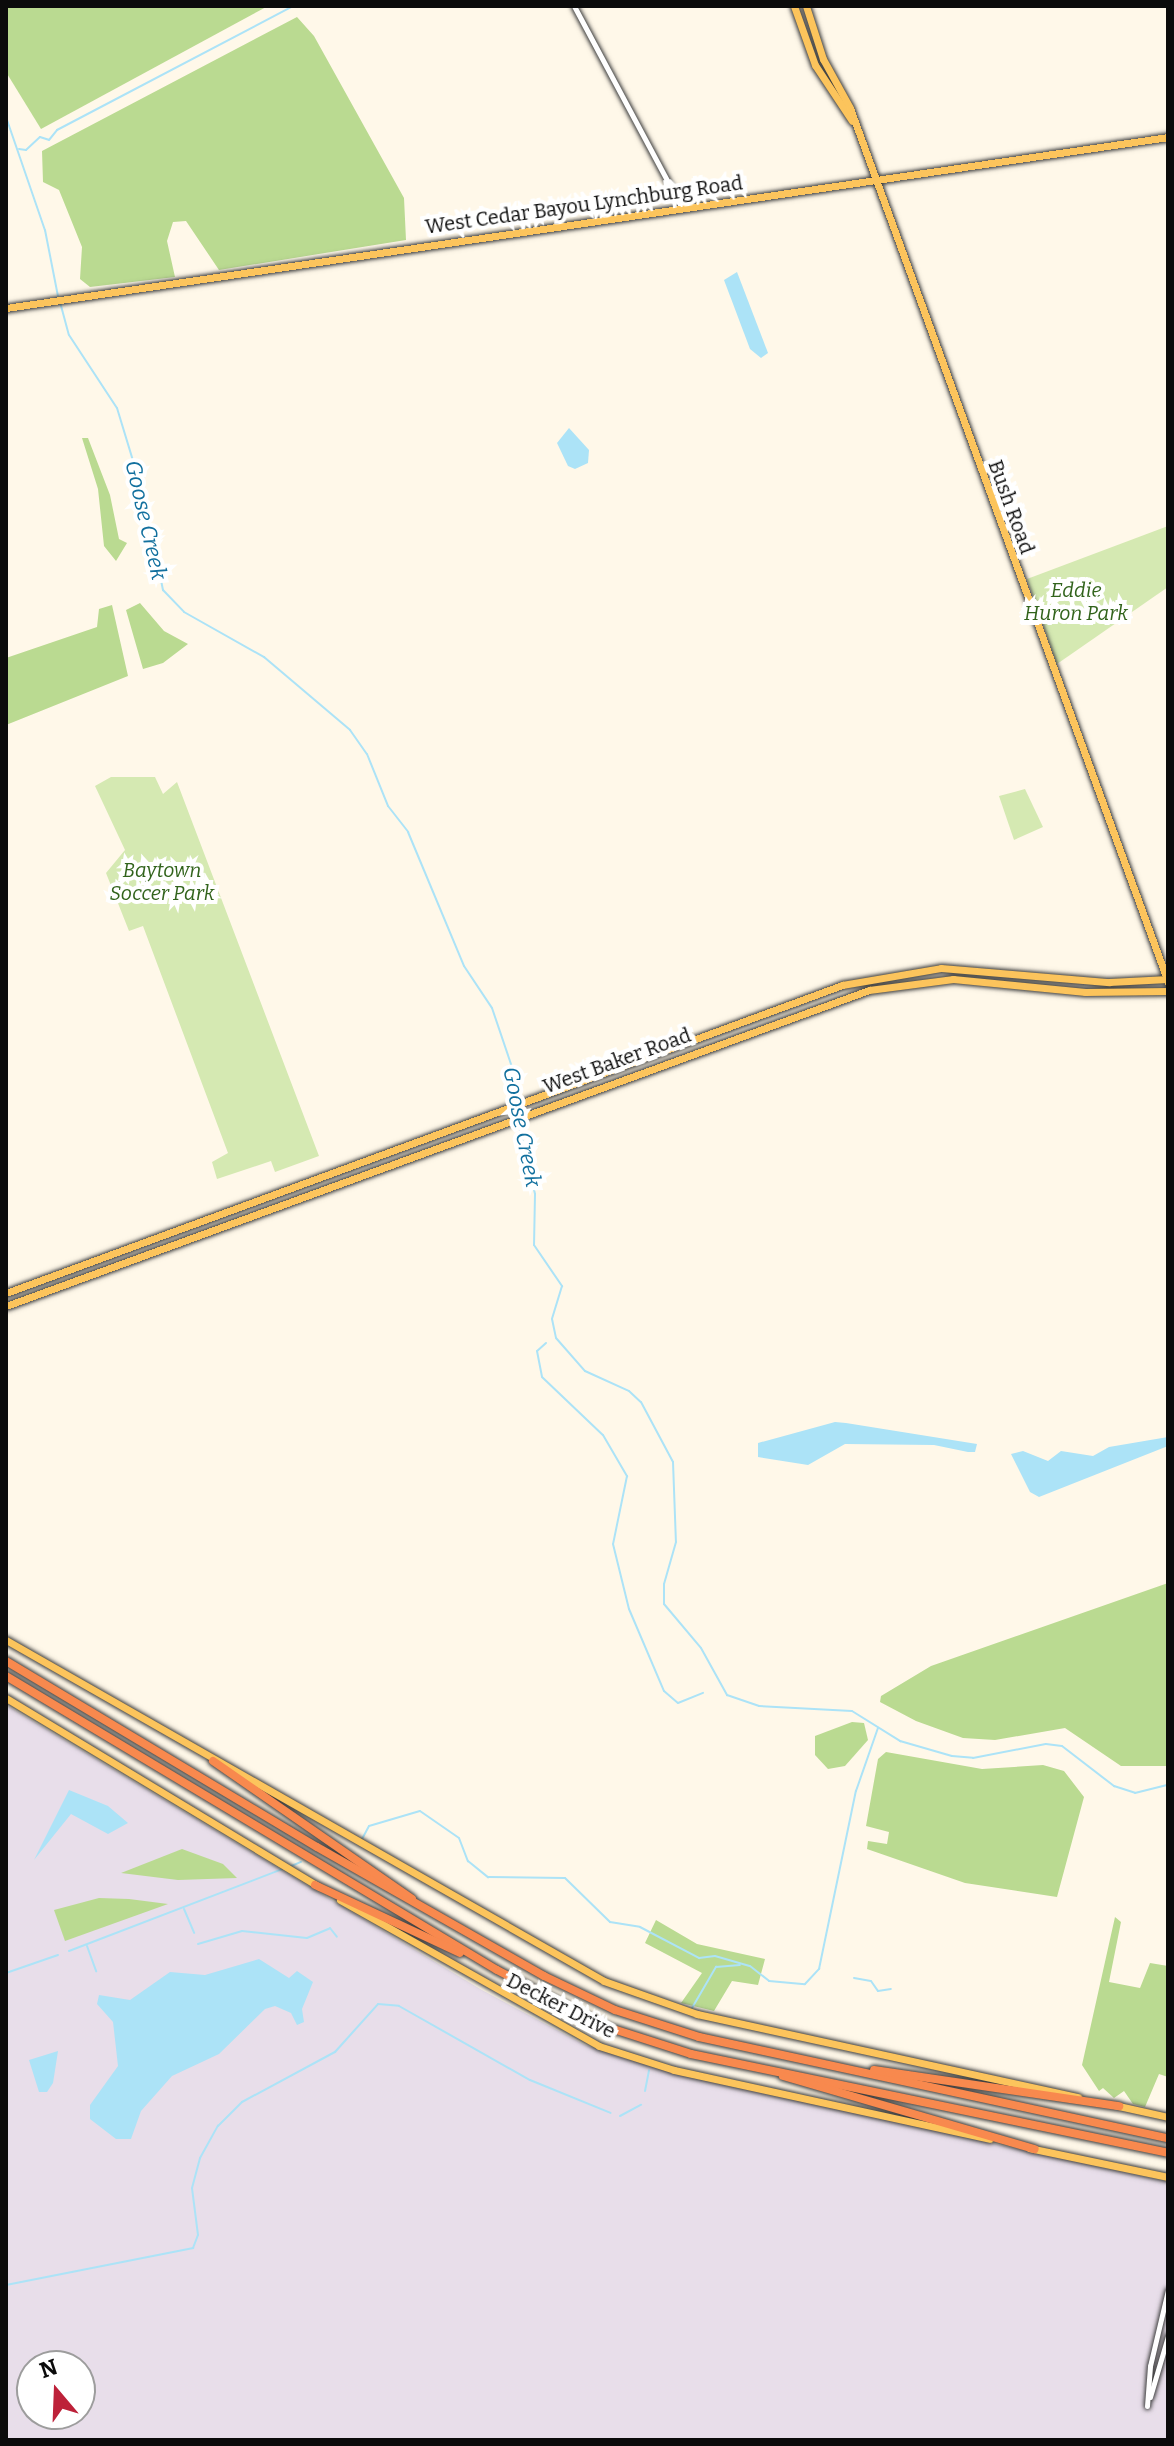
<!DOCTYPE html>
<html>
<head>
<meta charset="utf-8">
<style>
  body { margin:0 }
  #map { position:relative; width:1174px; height:2446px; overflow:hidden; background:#fff8e9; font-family:Bitter,serif }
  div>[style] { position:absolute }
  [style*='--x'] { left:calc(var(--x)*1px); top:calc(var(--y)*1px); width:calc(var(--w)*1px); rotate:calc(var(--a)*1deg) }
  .industrial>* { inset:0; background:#e8deea }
  .green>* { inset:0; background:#d5e9b2 }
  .forest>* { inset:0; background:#bada91 }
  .water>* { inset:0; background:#ace3f7 }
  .stream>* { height:2px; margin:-1px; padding:0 1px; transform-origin:1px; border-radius:1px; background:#ace3f7 }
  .roads { filter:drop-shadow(0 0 2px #3e3e3e) drop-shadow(0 0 2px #3e3e3e) }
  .minor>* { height:5px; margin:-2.5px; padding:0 2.5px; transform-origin:2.5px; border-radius:2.5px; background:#fff }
  .major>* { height:7px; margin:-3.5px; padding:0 3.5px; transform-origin:3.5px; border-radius:3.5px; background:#fcc45c }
  .highway>* { height:8px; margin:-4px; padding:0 4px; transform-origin:4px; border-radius:4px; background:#f8894e }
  span { translate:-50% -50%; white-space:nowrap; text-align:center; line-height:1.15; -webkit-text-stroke:8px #fff; paint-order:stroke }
  .street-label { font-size:20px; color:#0b0b0b }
  .park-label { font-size:20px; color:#31631b; font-style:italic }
  .water-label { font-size:22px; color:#12709e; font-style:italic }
  .frame { position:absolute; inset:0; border:8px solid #0b0b0b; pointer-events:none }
  .north { position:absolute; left:16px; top:2350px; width:80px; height:80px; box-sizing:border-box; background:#fff; border:2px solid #9d9d9d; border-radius:50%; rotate:341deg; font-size:22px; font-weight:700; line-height:32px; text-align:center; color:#0b0b0b }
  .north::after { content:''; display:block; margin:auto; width:28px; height:36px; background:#bd2139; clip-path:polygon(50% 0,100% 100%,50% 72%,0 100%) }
</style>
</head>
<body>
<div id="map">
  <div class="industrial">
    <i style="clip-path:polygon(evenodd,6px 1705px,482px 1990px,585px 2045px,686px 2076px,1168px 2182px,1168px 2440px,6px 2440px,6px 1705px,32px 2366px,80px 2366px,80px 2414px,32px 2414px,32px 2366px)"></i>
  </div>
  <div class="green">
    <i style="clip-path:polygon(1168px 526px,1168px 587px,1057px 664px,1027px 579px)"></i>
    <i style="clip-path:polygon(111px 777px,155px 777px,163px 794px,177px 782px,319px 1156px,275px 1172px,271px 1161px,217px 1179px,212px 1162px,228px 1153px,143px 926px,129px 931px,106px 873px,125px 850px,95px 786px)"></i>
    <i style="clip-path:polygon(1025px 789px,1043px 827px,1014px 840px,999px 796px)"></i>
  </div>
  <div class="forest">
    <i style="clip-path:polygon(6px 6px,268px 6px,41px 129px,6px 72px)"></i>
    <i style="clip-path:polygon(297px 17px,314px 36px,404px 198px,406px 240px,219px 270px,186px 221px,173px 222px,167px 241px,175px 277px,90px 287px,80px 279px,82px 247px,59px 190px,43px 182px,42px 151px)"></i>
    <i style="clip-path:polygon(82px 438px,88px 438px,110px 495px,119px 539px,127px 543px,116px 561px,104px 546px,98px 489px)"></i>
    <i style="clip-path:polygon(140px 603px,164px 631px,188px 644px,163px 663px,143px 669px,126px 610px)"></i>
    <i style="clip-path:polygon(112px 605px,128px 676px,6px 725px,6px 658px,97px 627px,99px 609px)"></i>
    <i style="clip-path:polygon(1168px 1583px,1168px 1766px,1121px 1766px,1065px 1728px,995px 1740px,963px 1738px,916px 1721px,880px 1702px,881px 1696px,931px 1666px)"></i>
    <i style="clip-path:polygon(852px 1722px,864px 1723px,868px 1740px,845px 1766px,828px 1769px,815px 1755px,815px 1736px)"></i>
    <i style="clip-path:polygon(886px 1752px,982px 1769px,1043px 1765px,1064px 1771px,1084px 1797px,1057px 1897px,965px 1883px,867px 1849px,868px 1841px,887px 1844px,889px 1832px,866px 1826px,878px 1759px)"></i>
    <i style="clip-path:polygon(182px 1849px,223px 1864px,237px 1878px,178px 1880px,121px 1873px)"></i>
    <i style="clip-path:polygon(99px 1898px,129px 1899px,168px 1904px,65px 1941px,54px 1910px)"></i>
    <i style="clip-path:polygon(1115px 1917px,1121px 1922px,1109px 1982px,1140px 1988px,1150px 1963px,1168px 1966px,1168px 2077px,1159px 2074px,1145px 2107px,1133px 2104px,1124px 2091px,1114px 2098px,1103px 2088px,1099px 2091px,1082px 2065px)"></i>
    <i style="clip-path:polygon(656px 1920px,697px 1944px,765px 1959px,758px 1985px,732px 1981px,714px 2011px,681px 2003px,702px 1973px,645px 1943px)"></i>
  </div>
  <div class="water">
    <i style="clip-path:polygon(737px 272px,768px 353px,761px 358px,750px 349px,724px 280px)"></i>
    <i style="clip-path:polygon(569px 428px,589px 450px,588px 463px,575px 469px,568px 466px,557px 443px)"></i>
    <i style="clip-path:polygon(835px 1422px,846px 1423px,977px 1444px,975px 1452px,968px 1452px,934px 1445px,845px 1444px,808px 1465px,758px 1457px,758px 1443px)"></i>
    <i style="clip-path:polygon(1168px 1437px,1168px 1446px,1039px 1497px,1030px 1492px,1011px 1454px,1023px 1451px,1048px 1461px,1061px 1451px,1093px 1456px,1109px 1447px)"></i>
    <i style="clip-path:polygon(69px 1790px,108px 1806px,128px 1823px,108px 1834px,71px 1814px,34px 1860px)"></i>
    <i style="clip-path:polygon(259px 1959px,289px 1978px,297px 1971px,313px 1982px,302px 2009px,304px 2022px,297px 2025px,291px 2013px,275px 2006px,265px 2009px,219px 2054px,172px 2076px,141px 2111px,131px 2139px,116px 2139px,90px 2119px,90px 2105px,118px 2066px,113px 2022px,97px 2004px,99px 1995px,130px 2000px,170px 1972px,205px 1975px)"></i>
    <i style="clip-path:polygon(58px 2051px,53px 2083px,47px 2092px,39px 2092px,29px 2060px)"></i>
  </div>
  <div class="stream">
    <i style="--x:6;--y:117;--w:120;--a:71"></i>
    <i style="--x:45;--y:230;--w:67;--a:78.9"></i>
    <i style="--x:19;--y:149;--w:7;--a:8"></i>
    <i style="--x:26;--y:150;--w:19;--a:-43"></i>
    <i style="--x:40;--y:137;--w:9;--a:18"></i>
    <i style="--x:49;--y:140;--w:13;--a:-51"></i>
    <i style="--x:57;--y:130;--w:267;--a:-27.7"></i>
    <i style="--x:60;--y:302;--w:34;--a:75"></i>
    <i style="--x:69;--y:335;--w:87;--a:56.7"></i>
    <i style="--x:117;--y:408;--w:96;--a:73.1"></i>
    <i style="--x:145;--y:500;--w:92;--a:78.7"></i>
    <i style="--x:163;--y:590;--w:30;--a:46"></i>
    <i style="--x:184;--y:612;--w:92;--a:29.4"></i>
    <i style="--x:264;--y:657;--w:113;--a:40.3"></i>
    <i style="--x:350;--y:730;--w:29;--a:55"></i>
    <i style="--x:367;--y:754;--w:56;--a:68"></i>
    <i style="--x:388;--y:806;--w:33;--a:52"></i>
    <i style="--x:408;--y:832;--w:145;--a:67.3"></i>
    <i style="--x:464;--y:966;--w:50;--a:56.3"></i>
    <i style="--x:492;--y:1008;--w:72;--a:71.3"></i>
    <i style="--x:515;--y:1076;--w:24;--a:85"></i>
    <i style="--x:518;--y:1122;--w:74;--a:76.7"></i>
    <i style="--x:535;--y:1194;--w:51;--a:91.1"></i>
    <i style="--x:534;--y:1245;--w:50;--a:55.7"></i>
    <i style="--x:562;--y:1286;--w:34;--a:107"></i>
    <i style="--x:552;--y:1319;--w:19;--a:78"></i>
    <i style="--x:556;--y:1338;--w:44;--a:48.7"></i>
    <i style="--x:585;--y:1371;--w:48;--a:24.4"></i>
    <i style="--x:629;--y:1391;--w:16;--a:43"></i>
    <i style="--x:641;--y:1402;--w:68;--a:61.9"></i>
    <i style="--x:673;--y:1462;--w:80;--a:87.9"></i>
    <i style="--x:676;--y:1542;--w:44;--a:105.9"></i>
    <i style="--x:664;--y:1584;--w:20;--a:90"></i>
    <i style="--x:664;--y:1604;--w:57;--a:49.9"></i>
    <i style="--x:701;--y:1648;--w:54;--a:61"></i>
    <i style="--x:727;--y:1695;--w:34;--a:19"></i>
    <i style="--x:759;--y:1706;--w:93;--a:3.1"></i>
    <i style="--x:852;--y:1711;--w:57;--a:32"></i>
    <i style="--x:900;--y:1741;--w:54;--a:16.1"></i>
    <i style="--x:952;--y:1756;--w:21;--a:5"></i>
    <i style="--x:973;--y:1758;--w:74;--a:-10.9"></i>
    <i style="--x:1046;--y:1744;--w:16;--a:7"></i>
    <i style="--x:1062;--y:1746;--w:66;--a:37.6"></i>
    <i style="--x:1114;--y:1786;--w:22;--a:18"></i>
    <i style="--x:1135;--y:1793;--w:34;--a:-14"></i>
    <i style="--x:546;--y:1343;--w:12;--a:138"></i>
    <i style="--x:537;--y:1351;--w:26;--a:79"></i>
    <i style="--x:542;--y:1377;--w:84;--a:43.6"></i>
    <i style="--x:603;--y:1435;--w:48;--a:59.7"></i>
    <i style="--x:627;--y:1476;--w:69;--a:101.6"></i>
    <i style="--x:613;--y:1544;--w:67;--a:76.2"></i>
    <i style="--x:629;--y:1609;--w:89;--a:66.9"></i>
    <i style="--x:664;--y:1691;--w:18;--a:41"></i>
    <i style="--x:678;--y:1703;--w:27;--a:-22"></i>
    <i style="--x:361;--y:1841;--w:17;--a:-62"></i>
    <i style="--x:369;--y:1826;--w:53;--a:-16.4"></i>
    <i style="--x:420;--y:1811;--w:47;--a:34.7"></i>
    <i style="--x:459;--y:1838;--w:25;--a:69"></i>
    <i style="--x:468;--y:1861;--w:26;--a:39"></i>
    <i style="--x:488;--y:1877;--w:77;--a:0.7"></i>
    <i style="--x:565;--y:1878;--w:63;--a:44.4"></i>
    <i style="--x:610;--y:1922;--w:30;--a:9"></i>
    <i style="--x:640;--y:1927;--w:67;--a:27.7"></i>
    <i style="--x:699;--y:1958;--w:16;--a:-7"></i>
    <i style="--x:715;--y:1956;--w:36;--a:16"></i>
    <i style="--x:750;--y:1966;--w:24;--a:38"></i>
    <i style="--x:769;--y:1981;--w:36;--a:5"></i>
    <i style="--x:805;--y:1984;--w:21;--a:-47"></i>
    <i style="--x:819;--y:1969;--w:182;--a:-78.3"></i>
    <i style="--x:856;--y:1791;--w:67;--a:-70.8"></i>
    <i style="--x:289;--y:1867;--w:13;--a:-23"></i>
    <i style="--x:184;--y:1909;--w:26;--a:67"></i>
    <i style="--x:198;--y:1944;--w:46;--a:-16.5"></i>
    <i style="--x:242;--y:1931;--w:65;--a:6.1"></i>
    <i style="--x:307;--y:1938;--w:25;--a:-23"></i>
    <i style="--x:330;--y:1928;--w:11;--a:52"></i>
    <i style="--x:87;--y:1946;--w:27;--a:70"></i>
    <i style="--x:69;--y:1951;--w:229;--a:-21"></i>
    <i style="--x:6;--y:1973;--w:55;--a:-19.1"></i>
    <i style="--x:854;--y:1978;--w:17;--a:10"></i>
    <i style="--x:871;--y:1981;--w:12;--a:55"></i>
    <i style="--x:878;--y:1991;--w:13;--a:-9"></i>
    <i style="--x:692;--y:2008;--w:48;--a:-59.7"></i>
    <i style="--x:716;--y:1967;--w:24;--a:-5"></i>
    <i style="--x:645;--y:2091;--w:21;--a:-79"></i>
    <i style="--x:620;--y:2116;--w:24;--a:-28"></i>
    <i style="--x:6;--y:2285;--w:191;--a:-11.2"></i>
    <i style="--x:193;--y:2248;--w:14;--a:-69"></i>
    <i style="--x:198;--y:2235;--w:47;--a:-97.3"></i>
    <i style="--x:192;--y:2188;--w:31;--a:-75"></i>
    <i style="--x:200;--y:2158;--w:37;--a:-61"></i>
    <i style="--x:218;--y:2126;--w:34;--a:-45"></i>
    <i style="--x:242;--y:2102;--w:106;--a:-28.3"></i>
    <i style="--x:335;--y:2052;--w:64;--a:-48.1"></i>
    <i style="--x:378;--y:2004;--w:21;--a:5"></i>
    <i style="--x:399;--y:2006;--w:150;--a:29.5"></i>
    <i style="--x:530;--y:2080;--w:87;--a:22.2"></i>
  </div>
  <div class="roads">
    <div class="minor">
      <i style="--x:574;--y:6;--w:227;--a:61.9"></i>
      <i style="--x:1150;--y:2397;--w:64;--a:-73.6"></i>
      <i style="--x:1147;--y:2406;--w:40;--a:-85.7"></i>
      <i style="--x:1150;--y:2366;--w:78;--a:-76.7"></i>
    </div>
    <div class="major">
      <i style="--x:794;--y:6;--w:63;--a:70.4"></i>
      <i style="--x:815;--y:65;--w:67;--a:56.5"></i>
      <i style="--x:806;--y:6;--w:56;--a:72.2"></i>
      <i style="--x:823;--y:59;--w:56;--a:61.1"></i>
      <i style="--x:850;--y:108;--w:930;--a:70.01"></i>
      <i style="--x:6;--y:308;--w:1175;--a:-8.37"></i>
      <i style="--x:6;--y:1293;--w:891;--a:-20.22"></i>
      <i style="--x:842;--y:985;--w:100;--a:-9.7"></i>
      <i style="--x:941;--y:968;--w:169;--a:4.8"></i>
      <i style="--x:1109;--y:982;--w:59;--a:-2.9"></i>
      <i style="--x:6;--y:1306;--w:919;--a:-20.11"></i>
      <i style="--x:869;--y:990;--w:85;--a:-7.5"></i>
      <i style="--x:953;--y:979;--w:133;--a:5.6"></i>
      <i style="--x:1085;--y:992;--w:83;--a:-0.7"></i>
      <i style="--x:6;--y:1640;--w:688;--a:29.69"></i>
      <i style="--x:604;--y:1981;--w:99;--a:19.5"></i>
      <i style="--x:697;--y:2014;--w:390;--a:12.3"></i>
      <i style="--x:6;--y:1698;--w:366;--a:31.1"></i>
      <i style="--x:340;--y:1900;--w:297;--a:29.4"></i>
      <i style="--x:599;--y:2046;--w:79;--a:17.7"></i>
      <i style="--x:674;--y:2070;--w:323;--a:12.3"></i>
      <i style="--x:1114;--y:2105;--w:55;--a:12.5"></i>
      <i style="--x:1029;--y:2148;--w:142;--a:11.8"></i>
    </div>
    <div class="highway">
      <i style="--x:6;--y:1661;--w:362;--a:30.9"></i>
      <i style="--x:317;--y:1847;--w:261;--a:29.6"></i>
      <i style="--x:544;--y:1976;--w:79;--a:25.6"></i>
      <i style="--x:615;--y:2010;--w:88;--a:17.8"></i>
      <i style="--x:699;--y:2037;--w:480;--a:12.2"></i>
      <i style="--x:6;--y:1676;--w:572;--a:30.91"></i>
      <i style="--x:497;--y:1970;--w:124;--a:27.4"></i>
      <i style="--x:607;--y:2027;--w:88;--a:17.8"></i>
      <i style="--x:691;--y:2054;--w:487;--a:11.7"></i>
      <i style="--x:213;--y:1761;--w:242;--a:34.7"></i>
      <i style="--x:315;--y:1885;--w:160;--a:25.1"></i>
      <i style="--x:874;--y:2070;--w:248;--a:8.4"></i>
      <i style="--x:783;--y:2076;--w:262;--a:16.2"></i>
    </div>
  </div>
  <div class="street-label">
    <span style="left:584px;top:205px;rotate:-8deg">West Cedar Bayou Lynchburg Road</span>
    <span style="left:1011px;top:507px;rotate:70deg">Bush Road</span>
    <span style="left:617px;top:1061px;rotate:-20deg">West Baker Road</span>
    <span style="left:561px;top:2006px;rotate:27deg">Decker Drive</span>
  </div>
  <div class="park-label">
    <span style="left:1076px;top:602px">Eddie<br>Huron Park</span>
    <span style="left:162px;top:882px">Baytown<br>Soccer Park</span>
  </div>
  <div class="water-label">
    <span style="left:146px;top:520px;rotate:77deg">Goose Creek</span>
    <span style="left:522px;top:1127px;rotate:79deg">Goose Creek</span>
  </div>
  <div class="frame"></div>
  <div class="north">N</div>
</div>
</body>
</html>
